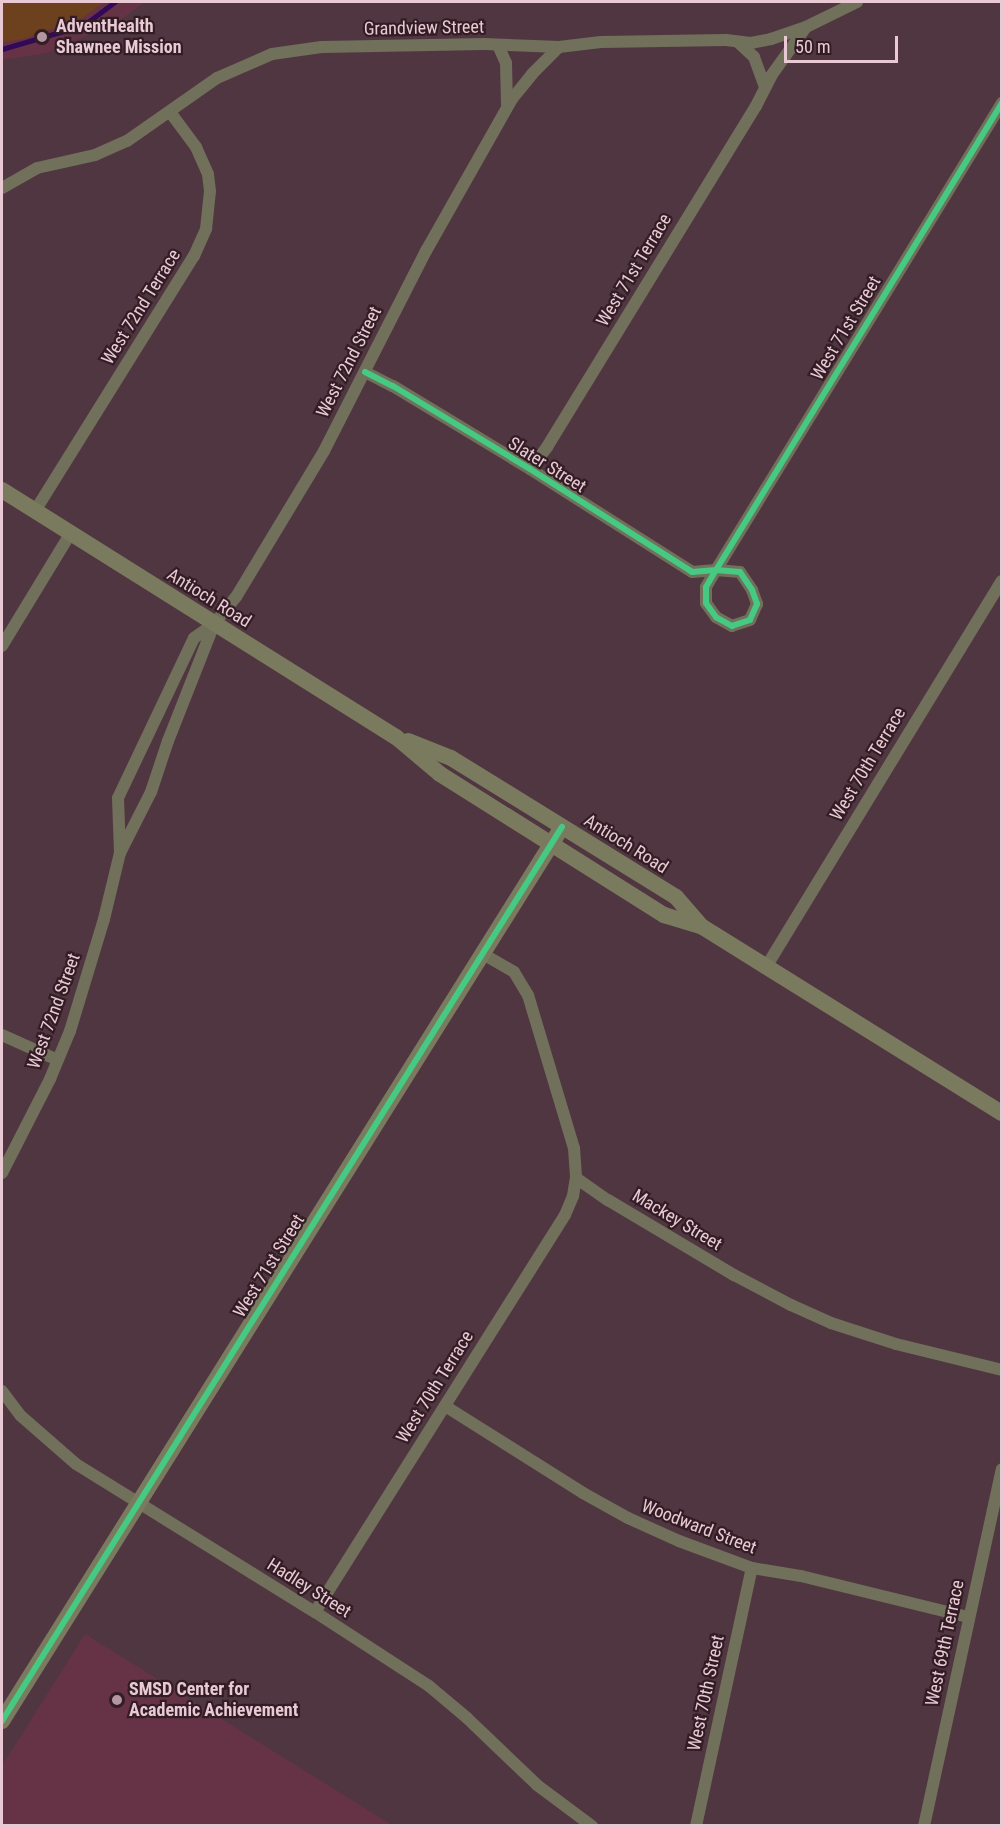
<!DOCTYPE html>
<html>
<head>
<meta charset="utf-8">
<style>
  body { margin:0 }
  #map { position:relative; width:1003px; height:1827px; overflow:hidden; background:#503641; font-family:"Roboto Condensed",sans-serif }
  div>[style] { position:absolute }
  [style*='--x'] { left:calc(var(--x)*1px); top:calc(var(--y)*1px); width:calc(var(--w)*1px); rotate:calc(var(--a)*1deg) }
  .built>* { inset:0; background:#663346 }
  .green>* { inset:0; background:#6d401e }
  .stream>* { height:4.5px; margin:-2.25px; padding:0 2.25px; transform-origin:2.25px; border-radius:2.25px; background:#310958 }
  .street>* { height:12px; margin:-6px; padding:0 6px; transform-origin:6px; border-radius:6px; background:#70705b }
  .secondary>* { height:16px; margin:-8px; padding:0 8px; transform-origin:8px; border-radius:8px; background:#7a7a5f }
  .cycleway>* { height:6px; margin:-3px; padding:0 3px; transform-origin:3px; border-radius:3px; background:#46c982 }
  .dots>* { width:16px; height:16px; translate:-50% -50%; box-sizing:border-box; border:3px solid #331d25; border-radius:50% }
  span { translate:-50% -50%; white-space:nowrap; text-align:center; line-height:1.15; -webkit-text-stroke:4.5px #331d25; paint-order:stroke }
  .poi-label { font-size:18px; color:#e9cad4; font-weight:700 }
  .left { translate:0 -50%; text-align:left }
  .street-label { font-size:18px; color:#e9cad4 }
  .frame { position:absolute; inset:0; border:3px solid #e9cad4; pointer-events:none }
  .scale { position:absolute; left:784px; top:36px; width:114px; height:27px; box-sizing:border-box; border:3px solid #e9cad4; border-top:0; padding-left:8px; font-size:18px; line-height:21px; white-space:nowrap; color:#e9cad4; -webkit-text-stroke:4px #331d25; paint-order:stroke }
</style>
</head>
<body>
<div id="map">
  <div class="built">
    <i style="clip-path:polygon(2px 2px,145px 2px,119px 21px,47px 53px,2px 60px)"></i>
    <i style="clip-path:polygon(85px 1634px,392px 1825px,2px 1825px,2px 1766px)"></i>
  </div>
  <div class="green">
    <i style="clip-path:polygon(2px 2px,104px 2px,81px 19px,23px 39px,2px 42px)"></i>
  </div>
  <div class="stream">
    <i style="--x:2;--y:49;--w:85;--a:-16.3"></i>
    <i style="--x:84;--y:25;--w:39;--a:-37"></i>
  </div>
  <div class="street">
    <i style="--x:738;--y:42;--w:22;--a:43"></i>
    <i style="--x:754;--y:57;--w:32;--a:70"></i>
    <i style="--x:498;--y:45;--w:20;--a:66"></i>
    <i style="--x:506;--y:63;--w:42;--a:88.6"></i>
    <i style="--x:2;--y:188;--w:40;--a:-29.7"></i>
    <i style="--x:37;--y:168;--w:59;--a:-12.6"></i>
    <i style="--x:95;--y:155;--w:35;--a:-24"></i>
    <i style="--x:127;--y:141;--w:110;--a:-35"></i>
    <i style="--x:217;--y:78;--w:60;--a:-23.6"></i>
    <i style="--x:272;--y:54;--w:50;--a:-8"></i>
    <i style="--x:322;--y:47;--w:162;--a:-1.1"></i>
    <i style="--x:484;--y:44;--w:75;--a:2.3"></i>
    <i style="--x:559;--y:47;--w:42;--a:-6.8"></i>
    <i style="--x:601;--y:42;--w:125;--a:-0.9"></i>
    <i style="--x:726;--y:40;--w:25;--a:7"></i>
    <i style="--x:751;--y:43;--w:20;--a:-11"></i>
    <i style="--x:771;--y:39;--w:37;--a:-19"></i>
    <i style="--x:806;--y:27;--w:57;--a:-26.1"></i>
    <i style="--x:365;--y:372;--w:31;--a:27"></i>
    <i style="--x:393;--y:386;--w:160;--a:31.2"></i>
    <i style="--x:530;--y:469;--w:192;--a:32.4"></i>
    <i style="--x:692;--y:572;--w:24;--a:-5"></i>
    <i style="--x:716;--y:570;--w:24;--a:5"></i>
    <i style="--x:740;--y:572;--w:22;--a:56"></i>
    <i style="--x:752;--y:590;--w:15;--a:70"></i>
    <i style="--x:757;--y:604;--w:17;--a:114"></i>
    <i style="--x:750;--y:620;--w:19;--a:162"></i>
    <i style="--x:732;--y:626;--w:18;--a:-151"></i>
    <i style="--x:716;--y:617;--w:17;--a:-126"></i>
    <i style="--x:706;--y:603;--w:16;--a:-90"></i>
    <i style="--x:706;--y:587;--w:20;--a:-60"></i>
    <i style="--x:716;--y:570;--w:548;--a:-58.52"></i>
    <i style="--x:530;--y:469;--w:28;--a:-52"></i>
    <i style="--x:547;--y:447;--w:400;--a:-58.5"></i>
    <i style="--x:756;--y:106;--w:34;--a:-63"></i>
    <i style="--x:771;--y:76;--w:60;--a:-54.5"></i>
    <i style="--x:35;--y:511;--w:301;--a:-58.1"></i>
    <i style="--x:194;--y:256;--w:30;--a:-66"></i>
    <i style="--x:206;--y:229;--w:38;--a:-84"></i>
    <i style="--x:210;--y:191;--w:17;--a:-97"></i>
    <i style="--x:208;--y:174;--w:30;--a:-114"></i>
    <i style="--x:196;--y:147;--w:44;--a:-126.6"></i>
    <i style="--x:2;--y:646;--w:131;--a:-58.7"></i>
    <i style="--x:120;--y:853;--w:55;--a:-92.1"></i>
    <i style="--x:118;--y:798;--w:177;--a:-64.6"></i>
    <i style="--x:194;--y:638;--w:24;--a:-35"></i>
    <i style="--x:214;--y:624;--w:35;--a:-51"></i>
    <i style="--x:236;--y:597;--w:170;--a:-58.9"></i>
    <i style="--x:324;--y:451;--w:225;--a:-63"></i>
    <i style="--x:426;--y:251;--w:175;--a:-60.5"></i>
    <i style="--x:512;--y:99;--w:32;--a:-51"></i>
    <i style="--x:532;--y:74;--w:38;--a:-45"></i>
    <i style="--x:483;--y:954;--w:36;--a:30"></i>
    <i style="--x:514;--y:972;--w:27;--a:59"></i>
    <i style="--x:528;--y:995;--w:160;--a:73.3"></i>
    <i style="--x:574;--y:1148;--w:30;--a:86"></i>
    <i style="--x:576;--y:1178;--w:39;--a:35"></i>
    <i style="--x:608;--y:1200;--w:147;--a:30.8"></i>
    <i style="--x:734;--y:1275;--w:64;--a:27.8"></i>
    <i style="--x:791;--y:1305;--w:44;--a:24.2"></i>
    <i style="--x:831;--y:1323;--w:68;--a:17.9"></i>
    <i style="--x:896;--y:1344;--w:109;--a:13.8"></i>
    <i style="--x:766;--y:967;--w:452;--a:-58.6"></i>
    <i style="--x:2;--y:1035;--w:61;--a:24.1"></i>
    <i style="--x:2;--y:1173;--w:106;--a:-62.9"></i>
    <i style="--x:50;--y:1079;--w:52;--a:-67.4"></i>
    <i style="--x:70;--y:1031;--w:117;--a:-73.1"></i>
    <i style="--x:104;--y:919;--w:68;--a:-76.4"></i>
    <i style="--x:120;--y:853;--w:68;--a:-63.1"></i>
    <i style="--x:151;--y:792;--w:54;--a:-71.6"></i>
    <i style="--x:168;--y:741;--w:126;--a:-68.5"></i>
    <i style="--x:2;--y:1391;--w:31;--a:53"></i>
    <i style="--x:21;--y:1416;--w:73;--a:41.1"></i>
    <i style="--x:76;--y:1464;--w:281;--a:31.8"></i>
    <i style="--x:315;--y:1612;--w:136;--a:33"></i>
    <i style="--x:429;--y:1686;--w:50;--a:40.1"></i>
    <i style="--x:467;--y:1718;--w:97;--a:43.7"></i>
    <i style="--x:537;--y:1785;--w:69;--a:36.7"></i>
    <i style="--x:445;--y:1406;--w:163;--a:32.2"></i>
    <i style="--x:583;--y:1493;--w:51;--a:29.1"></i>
    <i style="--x:628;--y:1518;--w:56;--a:24.3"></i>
    <i style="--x:679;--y:1541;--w:78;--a:20.3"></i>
    <i style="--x:752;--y:1568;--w:50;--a:9.3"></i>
    <i style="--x:801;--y:1576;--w:172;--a:13.8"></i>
    <i style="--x:315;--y:1612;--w:469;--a:-57.8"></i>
    <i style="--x:565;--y:1215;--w:21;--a:-67"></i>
    <i style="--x:573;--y:1196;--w:18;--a:-81"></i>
    <i style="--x:696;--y:1826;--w:264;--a:-77.8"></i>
    <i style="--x:924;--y:1826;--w:365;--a:-77.7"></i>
  </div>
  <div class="secondary">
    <i style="--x:2;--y:490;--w:465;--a:32.1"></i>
    <i style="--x:396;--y:737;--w:57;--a:40.1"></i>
    <i style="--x:440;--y:774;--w:265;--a:32.2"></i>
    <i style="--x:664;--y:915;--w:39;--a:17"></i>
    <i style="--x:408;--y:741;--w:46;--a:21.6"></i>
    <i style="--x:451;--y:758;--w:264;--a:31.7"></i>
    <i style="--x:676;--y:897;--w:38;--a:49"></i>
    <i style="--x:701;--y:926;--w:354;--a:31.9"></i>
    <i style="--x:2;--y:1721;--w:1055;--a:-57.94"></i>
  </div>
  <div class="cycleway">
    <i style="--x:365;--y:372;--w:31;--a:27"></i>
    <i style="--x:393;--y:386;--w:160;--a:31.2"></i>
    <i style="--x:530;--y:469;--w:192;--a:32.4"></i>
    <i style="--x:692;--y:572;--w:24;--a:-5"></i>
    <i style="--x:716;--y:570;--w:24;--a:5"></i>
    <i style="--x:740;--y:572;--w:22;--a:56"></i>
    <i style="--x:752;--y:590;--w:15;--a:70"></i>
    <i style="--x:757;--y:604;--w:17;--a:114"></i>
    <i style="--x:750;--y:620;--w:19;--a:162"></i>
    <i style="--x:732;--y:626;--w:18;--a:-151"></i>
    <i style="--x:716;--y:617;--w:17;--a:-126"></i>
    <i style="--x:706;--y:603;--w:16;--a:-90"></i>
    <i style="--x:706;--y:587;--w:20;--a:-60"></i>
    <i style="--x:716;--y:570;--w:548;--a:-58.52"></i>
    <i style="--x:2;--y:1721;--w:1055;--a:-57.94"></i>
  </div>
  <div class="dots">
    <i style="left:42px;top:37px;background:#b396a1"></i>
    <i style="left:117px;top:1700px;background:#b396a1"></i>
  </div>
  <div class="poi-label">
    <span class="left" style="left:56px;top:37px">AdventHealth<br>Shawnee Mission</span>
    <span class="left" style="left:129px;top:1700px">SMSD Center for<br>Academic Achievement</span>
  </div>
  <div class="street-label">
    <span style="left:424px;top:28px;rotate:-1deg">Grandview Street</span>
    <span style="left:634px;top:270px;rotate:-59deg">West 71st Terrace</span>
    <span style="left:141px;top:307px;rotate:-58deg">West 72nd Terrace</span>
    <span style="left:846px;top:328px;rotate:-59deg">West 71st Street</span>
    <span style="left:349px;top:362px;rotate:-63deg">West 72nd Street</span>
    <span style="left:547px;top:465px;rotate:32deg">Slater Street</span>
    <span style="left:209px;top:598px;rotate:32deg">Antioch Road</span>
    <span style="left:868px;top:764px;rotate:-59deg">West 70th Terrace</span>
    <span style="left:626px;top:844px;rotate:32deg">Antioch Road</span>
    <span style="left:54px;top:1011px;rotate:-70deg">West 72nd Street</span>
    <span style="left:677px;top:1220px;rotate:31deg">Mackey Street</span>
    <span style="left:269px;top:1266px;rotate:-58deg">West 71st Street</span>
    <span style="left:435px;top:1387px;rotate:-58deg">West 70th Terrace</span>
    <span style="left:699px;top:1527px;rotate:21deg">Woodward Street</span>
    <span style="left:309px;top:1588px;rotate:32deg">Hadley Street</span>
    <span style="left:945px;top:1643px;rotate:-78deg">West 69th Terrace</span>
    <span style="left:706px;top:1693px;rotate:-78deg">West 70th Street</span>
  </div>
  <div class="frame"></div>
  <div class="scale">50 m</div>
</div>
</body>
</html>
